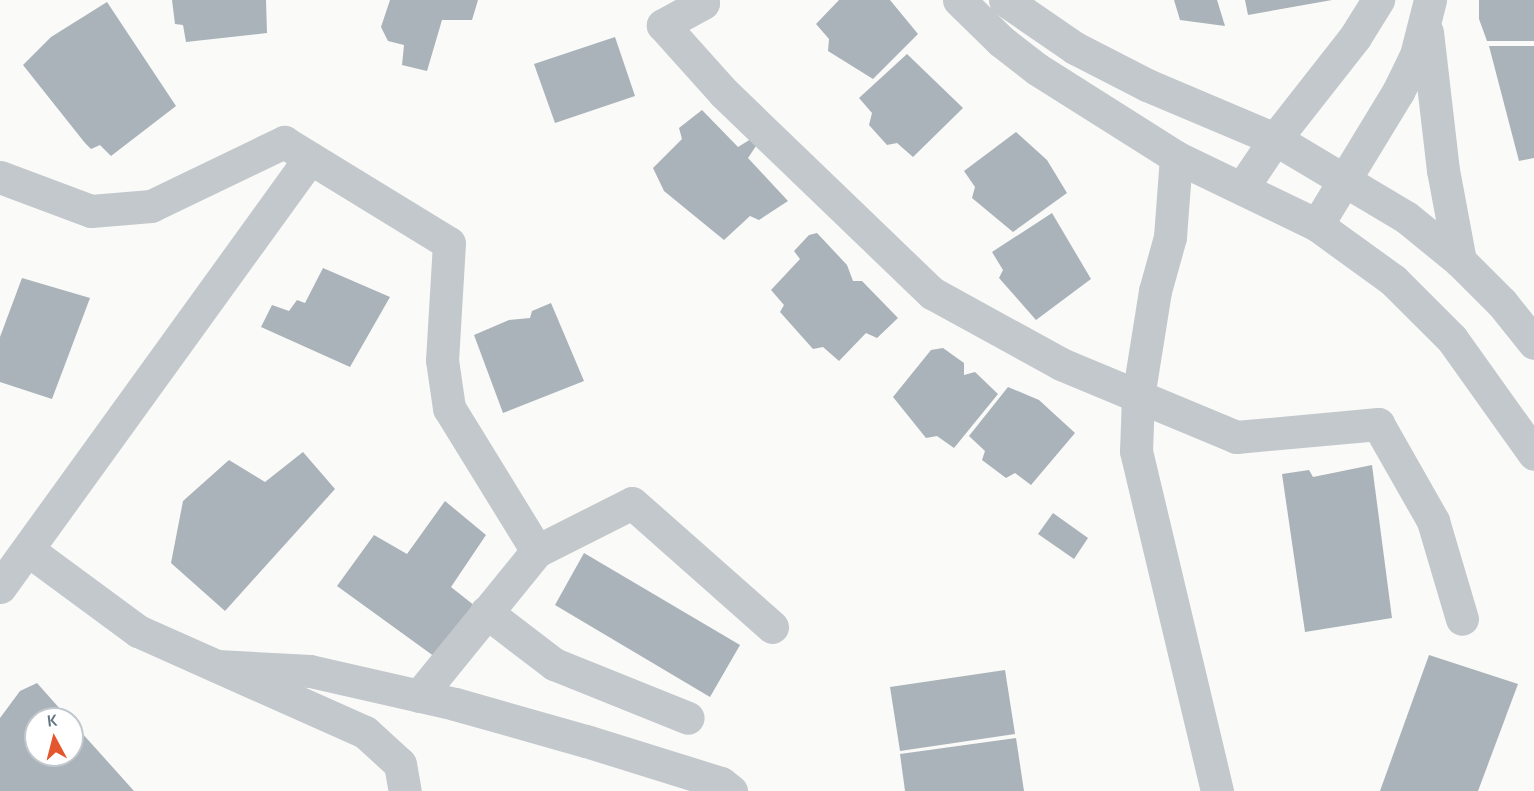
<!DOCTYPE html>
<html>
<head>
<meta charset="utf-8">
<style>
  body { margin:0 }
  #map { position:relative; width:1534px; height:791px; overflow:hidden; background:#fafaf8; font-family:Cabin,sans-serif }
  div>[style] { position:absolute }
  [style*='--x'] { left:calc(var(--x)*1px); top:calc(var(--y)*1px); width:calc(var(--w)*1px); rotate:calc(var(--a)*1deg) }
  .building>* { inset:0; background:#aab3b9 }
  .minor>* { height:33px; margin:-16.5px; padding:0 16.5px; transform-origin:16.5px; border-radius:16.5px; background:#c3c8cc }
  span { translate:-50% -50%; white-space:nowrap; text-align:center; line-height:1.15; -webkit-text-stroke:6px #fff; paint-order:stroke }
  .north { position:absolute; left:24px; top:707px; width:60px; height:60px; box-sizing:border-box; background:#fff; border:2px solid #c1c8cd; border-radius:50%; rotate:353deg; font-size:16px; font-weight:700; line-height:24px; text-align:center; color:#657683 }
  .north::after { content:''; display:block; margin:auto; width:21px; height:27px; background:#e4572e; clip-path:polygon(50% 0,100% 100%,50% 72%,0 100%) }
</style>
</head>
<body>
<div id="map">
  <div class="building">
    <i style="clip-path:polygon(172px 0,266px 0,267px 33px,186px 42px,183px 25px,175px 24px)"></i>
    <i style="clip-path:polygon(390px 0,478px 0,472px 20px,442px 20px,427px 71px,402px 65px,404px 45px,388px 41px,381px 27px)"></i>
    <i style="clip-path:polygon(839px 0,890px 0,918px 34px,873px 79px,828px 51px,829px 39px,816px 24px)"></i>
    <i style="clip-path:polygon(1174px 0,1217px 0,1225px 26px,1180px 20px)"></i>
    <i style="clip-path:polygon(1245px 0,1332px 0,1248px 15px)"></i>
    <i style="clip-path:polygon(1479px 0,1534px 0,1534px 41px,1487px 41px,1479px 19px)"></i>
    <i style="clip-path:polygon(107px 2px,176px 106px,111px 156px,100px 145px,91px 149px,85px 143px,23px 65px,51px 37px)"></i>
    <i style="clip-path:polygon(615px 37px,635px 96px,555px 123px,534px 64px)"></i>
    <i style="clip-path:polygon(1489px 46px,1534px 46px,1534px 158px,1519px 161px)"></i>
    <i style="clip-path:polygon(907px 54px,963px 108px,913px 157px,897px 143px,887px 145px,869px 125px,872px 113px,859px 98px)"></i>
    <i style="clip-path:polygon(702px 110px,738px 147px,751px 139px,756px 146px,748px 158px,788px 201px,759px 220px,750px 216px,724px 240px,664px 191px,653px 168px,682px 139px,679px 128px)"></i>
    <i style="clip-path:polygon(1016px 132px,1047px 160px,1067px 193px,1013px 232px,972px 198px,975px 187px,964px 171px)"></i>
    <i style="clip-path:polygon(1052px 213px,1091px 279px,1036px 320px,999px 278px,1003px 270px,992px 252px)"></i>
    <i style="clip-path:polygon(817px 233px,847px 265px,853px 281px,862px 281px,898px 318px,877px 338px,866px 333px,839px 361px,823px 347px,813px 349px,780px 312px,784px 305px,771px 290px,800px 259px,794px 251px,809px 235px)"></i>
    <i style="clip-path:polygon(323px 268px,390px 297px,350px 367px,261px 327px,272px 305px,289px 311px,297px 300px,305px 303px)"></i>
    <i style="clip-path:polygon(22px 278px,90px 298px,52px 399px,0 382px,0 337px)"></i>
    <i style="clip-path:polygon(551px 303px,584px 381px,503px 413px,474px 335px,509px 320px,530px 318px,532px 311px)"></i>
    <i style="clip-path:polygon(943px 348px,964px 363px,964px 375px,975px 372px,998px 394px,954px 448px,937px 436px,926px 438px,893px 397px,931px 350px)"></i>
    <i style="clip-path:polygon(1008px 387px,1039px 400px,1075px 433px,1031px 485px,1015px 473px,1006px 478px,982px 460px,985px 451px,969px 436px)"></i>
    <i style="clip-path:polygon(303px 452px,335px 489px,225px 611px,171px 563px,183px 501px,229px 460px,265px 482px)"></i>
    <i style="clip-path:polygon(1372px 465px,1392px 618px,1305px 632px,1282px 474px,1309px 470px,1313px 477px)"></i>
    <i style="clip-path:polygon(445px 501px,486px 535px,451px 587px,480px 610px,442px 662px,337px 586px,374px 535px,407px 554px)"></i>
    <i style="clip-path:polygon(1053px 513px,1088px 538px,1074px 559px,1038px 534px)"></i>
    <i style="clip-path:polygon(584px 553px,740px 645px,710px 697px,555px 605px)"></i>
    <i style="clip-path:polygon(1429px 655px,1518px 684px,1478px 791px,1380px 791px)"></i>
    <i style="clip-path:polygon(1005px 670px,1015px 734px,900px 751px,890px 687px)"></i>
    <i style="clip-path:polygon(37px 683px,69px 719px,36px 719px,36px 755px,72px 755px,72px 722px,134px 791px,0 791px,0 718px,20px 691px)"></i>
    <i style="clip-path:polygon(1016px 738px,1024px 791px,905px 791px,900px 754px)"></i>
  </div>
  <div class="minor">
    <i style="--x:702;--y:0;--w:3;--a:72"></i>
    <i style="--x:703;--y:3;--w:46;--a:151.2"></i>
    <i style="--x:663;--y:25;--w:91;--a:48.1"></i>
    <i style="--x:724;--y:93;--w:289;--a:43.9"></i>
    <i style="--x:932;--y:293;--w:147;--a:28.8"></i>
    <i style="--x:1061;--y:364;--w:190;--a:22.6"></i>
    <i style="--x:1236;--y:437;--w:143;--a:-5.2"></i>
    <i style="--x:1378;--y:424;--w:112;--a:60.4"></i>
    <i style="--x:1433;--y:521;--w:102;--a:73.5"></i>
    <i style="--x:959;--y:0;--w:59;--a:44.3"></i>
    <i style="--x:1001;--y:41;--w:46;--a:37.9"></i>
    <i style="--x:1037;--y:69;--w:165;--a:32.3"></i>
    <i style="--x:1176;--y:157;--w:157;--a:25.7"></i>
    <i style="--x:1317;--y:225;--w:94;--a:35.9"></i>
    <i style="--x:1393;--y:280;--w:83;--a:45"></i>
    <i style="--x:1452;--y:339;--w:141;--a:54.5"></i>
    <i style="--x:1005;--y:0;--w:85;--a:34.4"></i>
    <i style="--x:1075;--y:48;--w:81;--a:27.2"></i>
    <i style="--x:1147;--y:85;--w:139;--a:22.9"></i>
    <i style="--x:1275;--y:139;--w:152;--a:30.8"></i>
    <i style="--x:1406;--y:217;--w:70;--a:39.2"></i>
    <i style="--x:1460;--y:261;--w:59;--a:45"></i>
    <i style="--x:1502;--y:303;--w:51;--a:51.3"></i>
    <i style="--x:1427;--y:32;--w:139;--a:83.4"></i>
    <i style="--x:1443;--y:170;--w:93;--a:79.4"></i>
    <i style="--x:1176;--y:157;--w:80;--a:94.3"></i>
    <i style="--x:1170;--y:237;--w:56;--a:105.5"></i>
    <i style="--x:1155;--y:291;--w:107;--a:99.1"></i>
    <i style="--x:1138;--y:397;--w:54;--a:92.1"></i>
    <i style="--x:1136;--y:451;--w:350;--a:76.6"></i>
    <i style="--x:0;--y:177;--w:97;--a:20.5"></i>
    <i style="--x:91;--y:211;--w:60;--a:-4.8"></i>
    <i style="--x:151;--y:206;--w:148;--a:-25.7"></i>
    <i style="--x:284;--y:142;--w:193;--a:31.5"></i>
    <i style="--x:449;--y:243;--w:117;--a:93.4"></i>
    <i style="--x:442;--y:360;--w:49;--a:81.7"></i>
    <i style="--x:449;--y:408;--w:168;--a:58.4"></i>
    <i style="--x:1242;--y:188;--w:59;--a:-56"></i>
    <i style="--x:1275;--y:139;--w:130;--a:-51.9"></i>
    <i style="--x:1355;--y:37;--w:44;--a:-58.1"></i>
    <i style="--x:1317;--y:225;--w:156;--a:-58.7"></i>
    <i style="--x:1398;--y:92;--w:41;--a:-64.1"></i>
    <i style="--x:1416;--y:55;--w:57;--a:-75.7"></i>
    <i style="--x:28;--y:550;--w:137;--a:36.4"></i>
    <i style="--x:138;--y:631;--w:248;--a:24"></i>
    <i style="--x:365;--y:732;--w:47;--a:42.4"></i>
    <i style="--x:400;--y:764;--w:27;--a:80"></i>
    <i style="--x:0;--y:587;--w:529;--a:-54.15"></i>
    <i style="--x:486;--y:612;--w:86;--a:37.4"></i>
    <i style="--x:554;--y:664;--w:144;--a:21.9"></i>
    <i style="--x:217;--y:666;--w:93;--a:3.1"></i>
    <i style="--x:310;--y:671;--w:149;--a:12.8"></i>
    <i style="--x:455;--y:704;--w:136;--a:15.8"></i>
    <i style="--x:586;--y:741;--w:141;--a:17.3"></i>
    <i style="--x:721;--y:783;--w:13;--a:39"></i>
    <i style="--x:419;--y:696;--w:187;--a:-50.9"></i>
    <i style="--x:537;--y:551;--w:106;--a:-26.8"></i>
    <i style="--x:632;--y:503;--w:187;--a:41.5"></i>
  </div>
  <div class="north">K</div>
</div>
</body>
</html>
